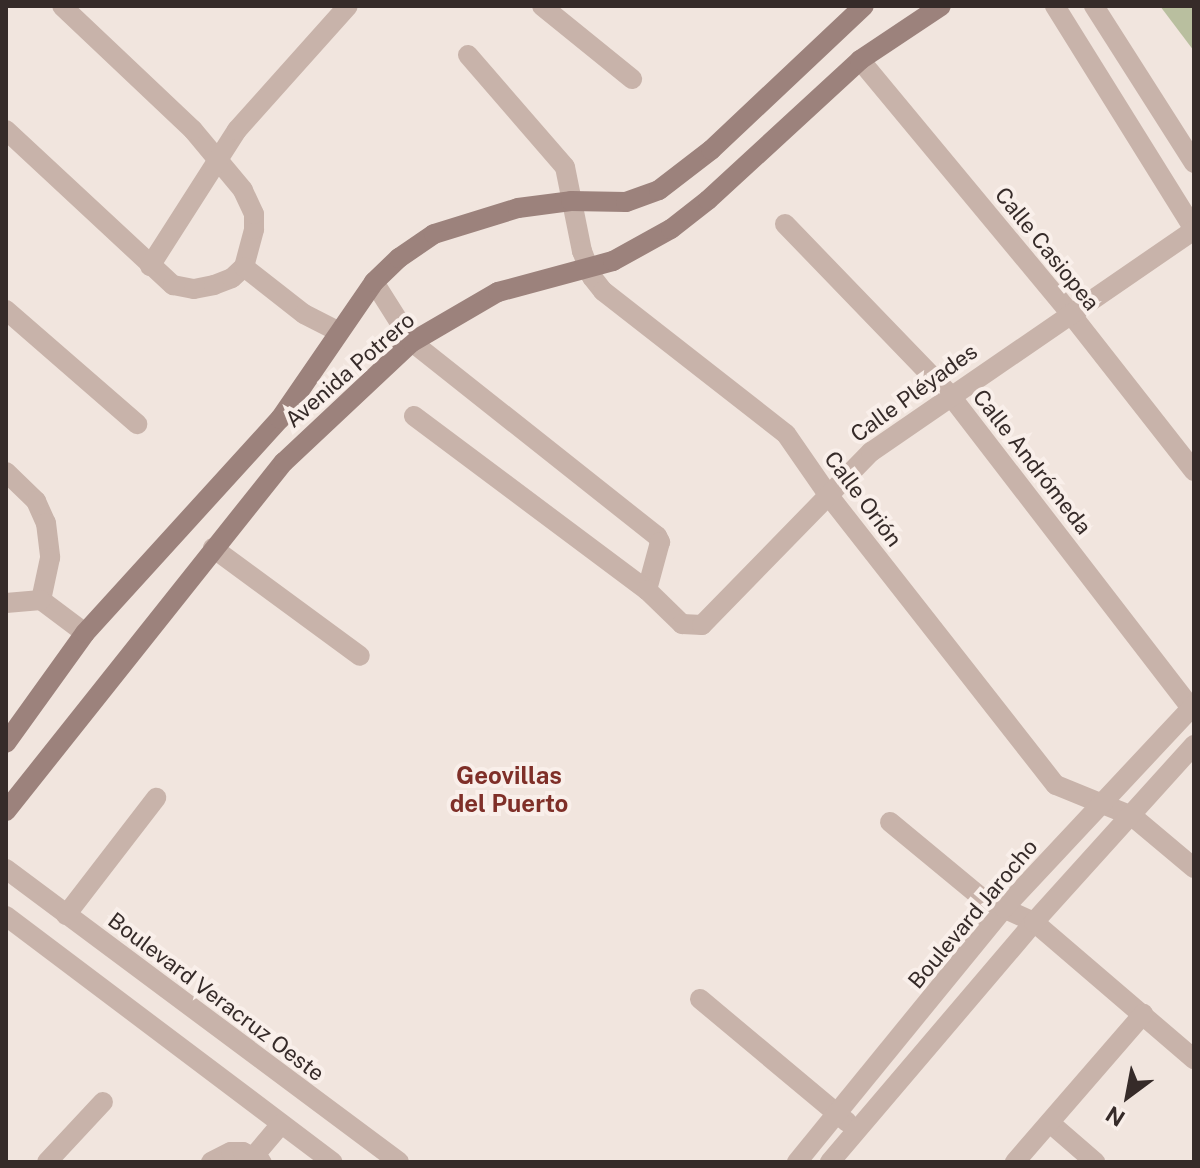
<!DOCTYPE html>
<html>
<head>
<meta charset="utf-8">
<style>
  body { margin:0 }
  #map { position:relative; width:1200px; height:1168px; overflow:hidden; background:#f1e5de; font-family:"Public Sans",sans-serif }
  div>[style] { position:absolute }
  [style*='--x'] { left:calc(var(--x)*1px); top:calc(var(--y)*1px); width:calc(var(--w)*1px); rotate:calc(var(--a)*1deg) }
  .green>* { inset:0; background:#b9bf9f }
  .street>* { height:20px; margin:-10px; padding:0 10px; transform-origin:10px; border-radius:10px; background:#c8b3aa }
  .secondary>* { height:20px; margin:-10px; padding:0 10px; transform-origin:10px; border-radius:10px; background:#9c827c }
  span { translate:-50% -50%; white-space:nowrap; text-align:center; line-height:1.15; -webkit-text-stroke:8px #f9efea; paint-order:stroke }
  .street-label { font-size:22px; color:#362b29 }
  .neighbourhood-label { font-size:24px; color:#7f2f28; font-weight:700 }
  .frame { position:absolute; inset:0; border:8px solid #362b29; pointer-events:none }
  .north { position:absolute; left:1088px; top:1056px; width:80px; height:80px; -webkit-text-stroke:6px #f9efea; paint-order:stroke; rotate:212deg; font-size:22px; font-weight:700; line-height:32px; text-align:center; color:#362b29 }
  .north::after { content:''; display:block; margin:auto; width:28px; height:36px; background:#362b29; clip-path:polygon(50% 0,100% 100%,50% 72%,0 100%) }
</style>
</head>
<body>
<div id="map">
  <div class="green">
    <i style="clip-path:polygon(1160px 6px,1194px 6px,1194px 51px)"></i>
  </div>
  <div class="street">
    <i style="--x:542;--y:6;--w:116;--a:39"></i>
    <i style="--x:1055;--y:6;--w:263;--a:58.1"></i>
    <i style="--x:1094;--y:6;--w:186;--a:57.5"></i>
    <i style="--x:468;--y:55;--w:148;--a:49.1"></i>
    <i style="--x:565;--y:167;--w:86;--a:78.6"></i>
    <i style="--x:582;--y:251;--w:28;--a:69"></i>
    <i style="--x:592;--y:277;--w:18;--a:52"></i>
    <i style="--x:603;--y:291;--w:232;--a:38"></i>
    <i style="--x:786;--y:434;--w:75;--a:55.3"></i>
    <i style="--x:829;--y:496;--w:367;--a:51.9"></i>
    <i style="--x:1056;--y:785;--w:82;--a:22.2"></i>
    <i style="--x:1132;--y:816;--w:81;--a:40"></i>
    <i style="--x:860;--y:60;--w:329;--a:50.3"></i>
    <i style="--x:1070;--y:313;--w:201;--a:51.9"></i>
    <i style="--x:6;--y:130;--w:228;--a:42.9"></i>
    <i style="--x:173;--y:285;--w:21;--a:11"></i>
    <i style="--x:194;--y:289;--w:20;--a:-11"></i>
    <i style="--x:214;--y:285;--w:19;--a:-21"></i>
    <i style="--x:232;--y:278;--w:16;--a:-43"></i>
    <i style="--x:244;--y:267;--w:39;--a:-75"></i>
    <i style="--x:254;--y:229;--w:15;--a:-90"></i>
    <i style="--x:254;--y:214;--w:26;--a:-115"></i>
    <i style="--x:243;--y:190;--w:78;--a:-129.8"></i>
    <i style="--x:193;--y:130;--w:180;--a:-136.6"></i>
    <i style="--x:785;--y:224;--w:238;--a:46"></i>
    <i style="--x:950;--y:395;--w:395;--a:52.4"></i>
    <i style="--x:150;--y:266;--w:161;--a:-57.4"></i>
    <i style="--x:237;--y:130;--w:166;--a:-48.2"></i>
    <i style="--x:244;--y:267;--w:76;--a:38.1"></i>
    <i style="--x:304;--y:314;--w:38;--a:27"></i>
    <i style="--x:374;--y:282;--w:71;--a:57.7"></i>
    <i style="--x:412;--y:342;--w:313;--a:38.4"></i>
    <i style="--x:657;--y:536;--w:7;--a:63"></i>
    <i style="--x:660;--y:542;--w:50;--a:105.2"></i>
    <i style="--x:6;--y:310;--w:174;--a:41"></i>
    <i style="--x:414;--y:416;--w:291;--a:36.8"></i>
    <i style="--x:647;--y:590;--w:49;--a:44.2"></i>
    <i style="--x:682;--y:624;--w:20;--a:3"></i>
    <i style="--x:702;--y:625;--w:242;--a:-45.7"></i>
    <i style="--x:871;--y:452;--w:392;--a:-34.5"></i>
    <i style="--x:6;--y:472;--w:42;--a:44"></i>
    <i style="--x:36;--y:501;--w:24;--a:66"></i>
    <i style="--x:46;--y:523;--w:35;--a:83"></i>
    <i style="--x:50;--y:558;--w:43;--a:102.1"></i>
    <i style="--x:213;--y:548;--w:182;--a:36.3"></i>
    <i style="--x:41;--y:600;--w:55;--a:36.9"></i>
    <i style="--x:6;--y:603;--w:35;--a:-5"></i>
    <i style="--x:890;--y:822;--w:121;--a:39.6"></i>
    <i style="--x:983;--y:899;--w:56;--a:24.3"></i>
    <i style="--x:1034;--y:922;--w:211;--a:40.6"></i>
    <i style="--x:6;--y:869;--w:490;--a:36.7"></i>
    <i style="--x:66;--y:915;--w:148;--a:-52.4"></i>
    <i style="--x:6;--y:916;--w:409;--a:37"></i>
    <i style="--x:700;--y:999;--w:192;--a:39.9"></i>
    <i style="--x:1050;--y:1123;--w:60;--a:40.9"></i>
    <i style="--x:254;--y:1156;--w:42;--a:-49.8"></i>
    <i style="--x:47;--y:1162;--w:82;--a:-47"></i>
    <i style="--x:211;--y:1162;--w:22;--a:-27"></i>
    <i style="--x:231;--y:1152;--w:12;--a:0"></i>
    <i style="--x:243;--y:1152;--w:21;--a:28"></i>
    <i style="--x:797;--y:1162;--w:328;--a:-50.8"></i>
    <i style="--x:1004;--y:908;--w:278;--a:-46.9"></i>
    <i style="--x:830;--y:1162;--w:315;--a:-49.6"></i>
    <i style="--x:1034;--y:922;--w:239;--a:-47.9"></i>
    <i style="--x:1015;--y:1162;--w:196;--a:-49.1"></i>
  </div>
  <div class="secondary">
    <i style="--x:6;--y:743;--w:135;--a:-54.3"></i>
    <i style="--x:85;--y:633;--w:290;--a:-47.7"></i>
    <i style="--x:280;--y:419;--w:166;--a:-55.5"></i>
    <i style="--x:374;--y:282;--w:35;--a:-44"></i>
    <i style="--x:399;--y:258;--w:42;--a:-34.4"></i>
    <i style="--x:434;--y:234;--w:88;--a:-17.2"></i>
    <i style="--x:518;--y:208;--w:53;--a:-7.5"></i>
    <i style="--x:571;--y:201;--w:55;--a:1"></i>
    <i style="--x:626;--y:202;--w:35;--a:-20"></i>
    <i style="--x:659;--y:190;--w:66;--a:-37.6"></i>
    <i style="--x:711;--y:150;--w:210;--a:-43.3"></i>
    <i style="--x:6;--y:811;--w:446;--a:-51.5"></i>
    <i style="--x:284;--y:462;--w:175;--a:-43.2"></i>
    <i style="--x:412;--y:342;--w:99;--a:-30.2"></i>
    <i style="--x:498;--y:292;--w:119;--a:-15.1"></i>
    <i style="--x:613;--y:261;--w:66;--a:-28.9"></i>
    <i style="--x:671;--y:229;--w:47;--a:-38.1"></i>
    <i style="--x:708;--y:200;--w:207;--a:-42.6"></i>
    <i style="--x:860;--y:60;--w:97;--a:-33.7"></i>
  </div>
  <div class="street-label">
    <span style="left:1047px;top:249px;rotate:51deg">Calle Casiopea</span>
    <span style="left:350px;top:370px;rotate:-41deg">Avenida Potrero</span>
    <span style="left:914px;top:393px;rotate:-36deg">Calle Pléyades</span>
    <span style="left:1032px;top:462px;rotate:52deg">Calle Andrómeda</span>
    <span style="left:863px;top:499px;rotate:53deg">Calle Orión</span>
    <span style="left:973px;top:914px;rotate:-50deg">Boulevard Jarocho</span>
    <span style="left:216px;top:997px;rotate:37deg">Boulevard Veracruz Oeste</span>
  </div>
  <div class="neighbourhood-label">
    <span style="left:509px;top:790px">Geovillas<br>del Puerto</span>
  </div>
  <div class="frame"></div>
  <div class="north">N</div>
</div>
</body>
</html>
